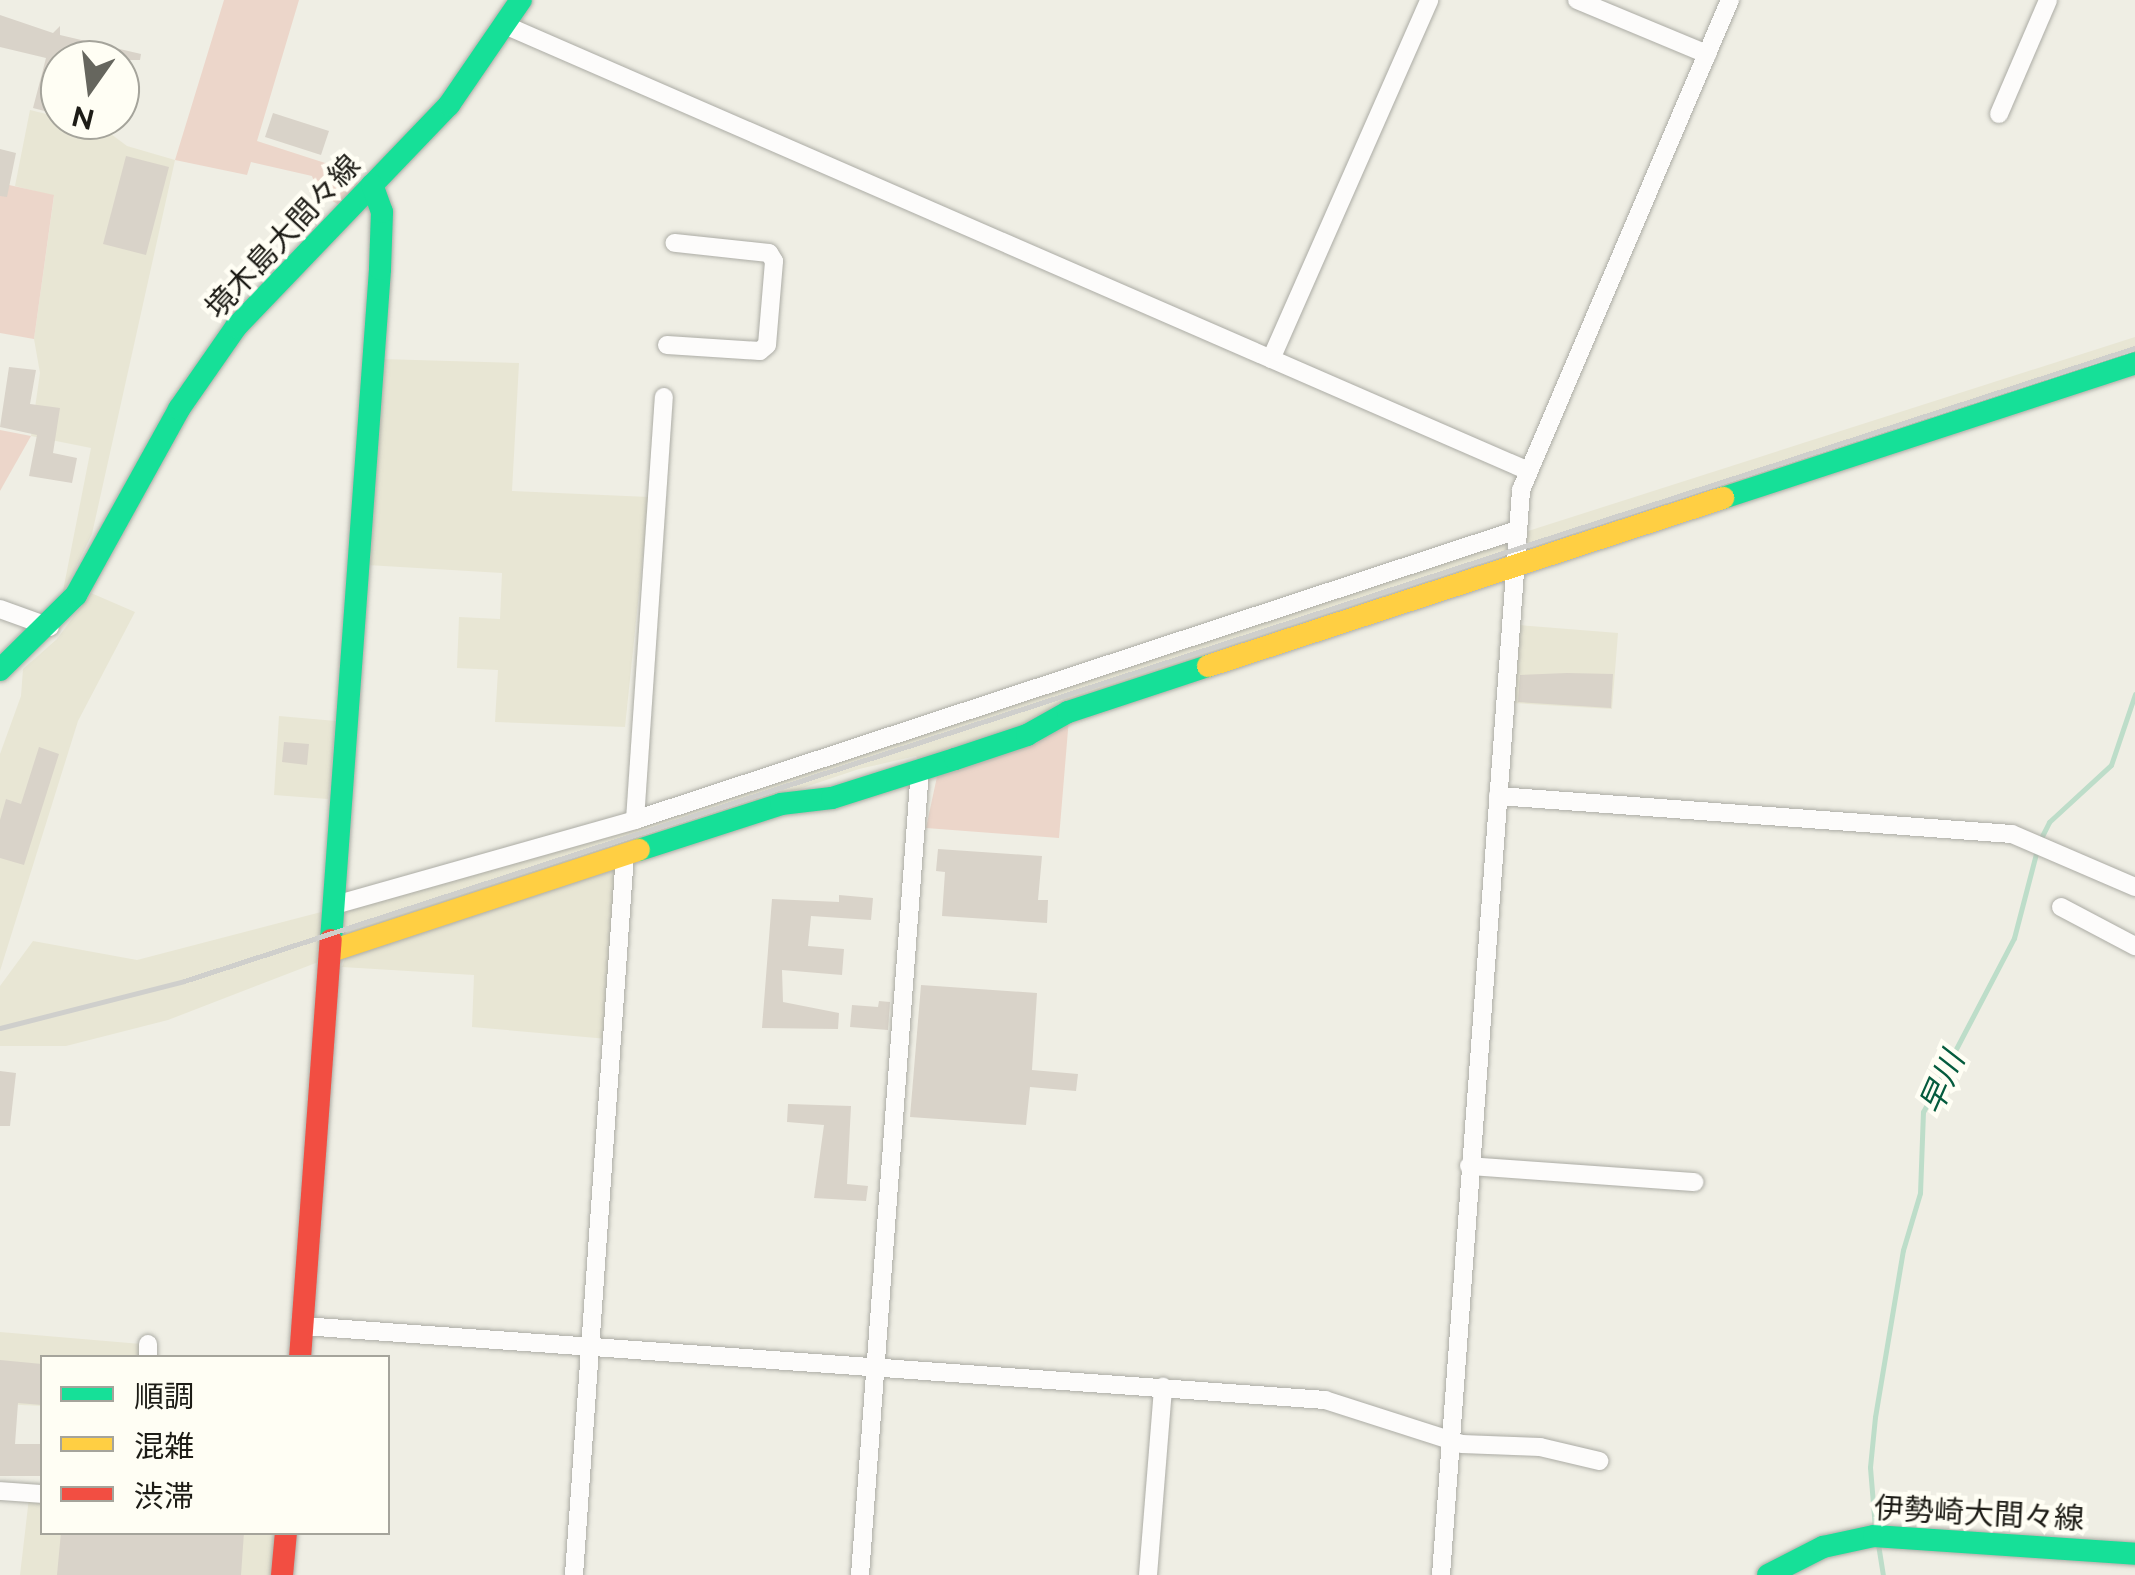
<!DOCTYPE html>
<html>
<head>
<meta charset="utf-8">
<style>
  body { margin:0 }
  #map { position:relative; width:2135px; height:1575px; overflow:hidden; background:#efeee4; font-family:Raleway,"Noto Sans JP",sans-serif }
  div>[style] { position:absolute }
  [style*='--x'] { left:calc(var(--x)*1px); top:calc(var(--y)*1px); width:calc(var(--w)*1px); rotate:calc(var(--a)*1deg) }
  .built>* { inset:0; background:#e8e6d4 }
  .green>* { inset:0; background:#ecd6ca }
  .stream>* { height:5px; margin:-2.5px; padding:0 2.5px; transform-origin:2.5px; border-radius:2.5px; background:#bdddc9 }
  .building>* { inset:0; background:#d9d3c9 }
  .roads { filter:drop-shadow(0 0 2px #acaca5) drop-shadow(0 0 2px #acaca5) }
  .street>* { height:18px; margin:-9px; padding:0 9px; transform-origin:9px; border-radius:9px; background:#fdfcfb }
  .fast>* { height:22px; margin:-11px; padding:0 11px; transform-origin:11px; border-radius:11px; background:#16e098 }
  .slow>* { height:22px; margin:-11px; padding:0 11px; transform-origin:11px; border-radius:11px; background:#ffcf43 }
  .jam>* { height:22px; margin:-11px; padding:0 11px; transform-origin:11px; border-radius:11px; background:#f24e42 }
  .rail>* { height:5px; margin:-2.5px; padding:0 2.5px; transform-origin:2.5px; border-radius:2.5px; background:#cfcfcc }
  span { translate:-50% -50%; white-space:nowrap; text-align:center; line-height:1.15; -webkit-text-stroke:9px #fffef4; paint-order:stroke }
  .street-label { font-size:30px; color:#1d1c16 }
  .water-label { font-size:32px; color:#045b3d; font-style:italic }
  .legend { position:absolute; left:40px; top:1355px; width:350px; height:180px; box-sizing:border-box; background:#fffef4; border:2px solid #a5a49b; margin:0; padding:12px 18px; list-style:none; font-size:30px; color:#1d1c16 }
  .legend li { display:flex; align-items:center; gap:20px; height:50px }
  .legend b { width:50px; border:2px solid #a5a49b }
  .north { position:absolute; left:40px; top:40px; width:100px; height:100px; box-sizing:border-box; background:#fffef4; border:2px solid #a5a49b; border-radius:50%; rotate:194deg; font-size:28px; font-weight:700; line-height:40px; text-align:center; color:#1d1c16 }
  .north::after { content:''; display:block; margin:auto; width:35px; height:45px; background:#66665e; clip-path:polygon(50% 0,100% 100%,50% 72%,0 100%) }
</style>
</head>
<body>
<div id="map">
  <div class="built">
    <i style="clip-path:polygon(30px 110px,103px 128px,127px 146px,175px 160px,92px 534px,62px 596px,91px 448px,31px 436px,40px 373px,34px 339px,54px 196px,15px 186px)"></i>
    <i style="clip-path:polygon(2135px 337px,2135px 358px,1529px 555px,1525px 532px)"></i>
    <i style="clip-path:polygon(381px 359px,519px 363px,512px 491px,649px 497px,625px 727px,495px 722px,498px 670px,457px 668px,459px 617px,500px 619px,502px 573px,367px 565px)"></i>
    <i style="clip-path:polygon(1507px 541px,1507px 562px,919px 761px,916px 756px,859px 769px,340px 943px,342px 914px,355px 909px)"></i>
    <i style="clip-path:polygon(91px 593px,135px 612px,78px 721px,0 971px,0 754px,21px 696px,23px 669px,57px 639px)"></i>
    <i style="clip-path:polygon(1519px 625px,1618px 633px,1612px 709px,1513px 703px)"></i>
    <i style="clip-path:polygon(279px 716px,336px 721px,328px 799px,274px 795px)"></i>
    <i style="clip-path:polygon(621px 865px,608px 1039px,472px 1027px,474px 975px,342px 967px,346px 956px)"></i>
    <i style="clip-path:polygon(325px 911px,321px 961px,168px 1020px,66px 1046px,0 1046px,0 986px,33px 941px,137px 960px)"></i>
    <i style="clip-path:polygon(0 1332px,141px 1344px,139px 1357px,42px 1358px,42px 1406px,0 1404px)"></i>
    <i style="clip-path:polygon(29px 1498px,42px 1499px,42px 1532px,276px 1533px,273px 1575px,20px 1575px)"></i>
  </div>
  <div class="green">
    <i style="clip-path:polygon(224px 0,299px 0,257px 141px,353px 172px,358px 184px,339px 205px,318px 192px,312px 176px,251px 162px,247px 175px,175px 160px)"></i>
    <i style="clip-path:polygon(0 183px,54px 195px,34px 339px,0 333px)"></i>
    <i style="clip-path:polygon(0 430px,31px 436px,0 491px)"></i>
    <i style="clip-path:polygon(1069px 718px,1059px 838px,926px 828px,938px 772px)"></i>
  </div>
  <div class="stream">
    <i style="--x:2040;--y:840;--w:20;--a:-63"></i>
    <i style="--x:2049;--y:822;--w:84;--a:-42.6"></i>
    <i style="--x:2111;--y:765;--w:75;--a:-71.3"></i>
    <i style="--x:1875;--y:1528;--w:61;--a:-94.7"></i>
    <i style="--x:1870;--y:1467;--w:50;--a:-84.3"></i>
    <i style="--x:1875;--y:1417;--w:169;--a:-80.5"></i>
    <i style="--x:1903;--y:1250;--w:59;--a:-73.4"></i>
    <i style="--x:1920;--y:1193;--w:81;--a:-87.9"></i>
    <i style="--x:1923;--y:1112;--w:196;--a:-62.4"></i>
    <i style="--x:2014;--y:938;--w:91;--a:-75.4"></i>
    <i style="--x:1878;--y:1544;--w:31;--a:81"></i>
  </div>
  <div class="building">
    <i style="clip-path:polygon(0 15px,53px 33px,60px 26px,60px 35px,141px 54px,140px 60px,60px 60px,60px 115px,33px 108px,46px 58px,0 47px)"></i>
    <i style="clip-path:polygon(273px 113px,329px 131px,321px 155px,265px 137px)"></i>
    <i style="clip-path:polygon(0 149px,16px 153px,7px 197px,0 196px)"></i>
    <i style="clip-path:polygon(126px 156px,169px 167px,146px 255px,103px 244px)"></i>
    <i style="clip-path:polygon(9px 367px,36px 370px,30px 404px,60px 408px,53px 453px,77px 458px,72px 483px,29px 476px,37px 435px,0 427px)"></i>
    <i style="clip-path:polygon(1567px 673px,1613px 674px,1611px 708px,1518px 702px,1520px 675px)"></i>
    <i style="clip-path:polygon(284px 742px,309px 744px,307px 765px,282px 762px)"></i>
    <i style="clip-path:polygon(39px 747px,59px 754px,24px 865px,0 858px,0 820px,6px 799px,21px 804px)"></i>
    <i style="clip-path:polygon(938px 849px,1042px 856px,1038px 900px,1048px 900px,1047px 923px,942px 916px,945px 872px,936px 871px)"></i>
    <i style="clip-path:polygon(839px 895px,873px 898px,871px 920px,811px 916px,808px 946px,844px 949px,842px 975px,782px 970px,783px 1002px,839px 1013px,838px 1029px,762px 1028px,772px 899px,839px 902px)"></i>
    <i style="clip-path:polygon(921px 985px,1037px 993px,1032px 1070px,1078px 1074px,1076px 1091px,1030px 1087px,1026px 1125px,910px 1117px)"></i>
    <i style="clip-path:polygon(879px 1001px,890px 1002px,888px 1030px,850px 1027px,852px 1005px,878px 1007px)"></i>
    <i style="clip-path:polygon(0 1071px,16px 1073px,10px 1126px,0 1126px)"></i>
    <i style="clip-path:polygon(788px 1104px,851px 1106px,847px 1184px,868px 1186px,866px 1201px,814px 1198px,824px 1125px,787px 1122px)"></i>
    <i style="clip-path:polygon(0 1360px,42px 1364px,42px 1405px,18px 1403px,15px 1444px,42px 1444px,42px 1476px,0 1476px)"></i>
    <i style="clip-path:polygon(61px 1532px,244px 1532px,241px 1575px,57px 1575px)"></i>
  </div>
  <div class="roads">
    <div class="street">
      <i style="--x:1577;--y:0;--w:141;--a:22.6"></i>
      <i style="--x:507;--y:26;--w:1112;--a:23.54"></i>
      <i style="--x:1999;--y:114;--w:124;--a:-66.7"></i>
      <i style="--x:667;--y:345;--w:93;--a:3.7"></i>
      <i style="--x:760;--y:351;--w:9;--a:-41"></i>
      <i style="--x:767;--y:345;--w:84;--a:-85.2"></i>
      <i style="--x:774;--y:261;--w:9;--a:-122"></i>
      <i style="--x:769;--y:253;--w:95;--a:-173.9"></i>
      <i style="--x:1271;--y:359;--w:392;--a:-66.2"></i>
      <i style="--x:0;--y:609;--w:53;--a:19.8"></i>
      <i style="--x:1498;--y:796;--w:515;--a:4.23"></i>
      <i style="--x:2012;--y:834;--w:134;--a:23.3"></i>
      <i style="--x:635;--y:820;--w:424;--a:-86.1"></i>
      <i style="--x:335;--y:905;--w:312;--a:-15.8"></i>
      <i style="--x:635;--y:820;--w:928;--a:-18.2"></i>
      <i style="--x:2061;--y:907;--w:84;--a:27.8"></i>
      <i style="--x:1469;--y:1166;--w:226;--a:4.1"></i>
      <i style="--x:303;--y:1326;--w:1025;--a:4.14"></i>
      <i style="--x:1325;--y:1400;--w:144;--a:17.8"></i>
      <i style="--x:1462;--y:1444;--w:78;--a:2.2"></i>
      <i style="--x:1540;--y:1447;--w:61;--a:13.3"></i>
      <i style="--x:148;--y:1358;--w:14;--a:-90"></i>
      <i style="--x:0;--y:1491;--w:42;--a:4.1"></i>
      <i style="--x:574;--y:1575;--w:723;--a:-85.95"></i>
      <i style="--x:860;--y:1575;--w:808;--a:-85.74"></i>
      <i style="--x:1148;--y:1575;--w:189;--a:-85.4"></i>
      <i style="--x:1441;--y:1575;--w:1088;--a:-85.78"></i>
      <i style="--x:1521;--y:490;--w:533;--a:-66.9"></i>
    </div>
    <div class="fast">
      <i style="--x:1723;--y:498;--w:434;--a:-18.1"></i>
      <i style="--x:0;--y:670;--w:107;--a:-44.6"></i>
      <i style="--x:76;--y:595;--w:213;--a:-61"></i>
      <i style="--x:179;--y:409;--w:100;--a:-55.2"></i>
      <i style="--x:236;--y:327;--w:308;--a:-46.2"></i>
      <i style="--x:449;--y:105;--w:127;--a:-55.6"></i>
      <i style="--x:639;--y:850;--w:149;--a:-17.9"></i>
      <i style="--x:781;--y:804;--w:51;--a:-6.7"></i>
      <i style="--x:832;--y:798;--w:129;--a:-17.6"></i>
      <i style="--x:955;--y:759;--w:76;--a:-18.4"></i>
      <i style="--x:1027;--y:735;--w:47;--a:-29.3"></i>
      <i style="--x:1068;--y:712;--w:147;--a:-18.2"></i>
      <i style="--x:331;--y:940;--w:673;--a:-85.82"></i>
      <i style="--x:380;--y:269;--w:57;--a:-88"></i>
      <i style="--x:382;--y:212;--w:29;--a:-110"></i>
      <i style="--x:1768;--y:1575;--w:62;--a:-27"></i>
      <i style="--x:1823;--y:1547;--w:52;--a:-12.2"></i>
      <i style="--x:1874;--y:1536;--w:262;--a:3.9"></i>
    </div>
    <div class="slow">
      <i style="--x:1208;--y:666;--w:542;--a:-18.07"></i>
      <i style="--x:331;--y:951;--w:324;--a:-18.2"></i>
    </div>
    <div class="jam">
      <i style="--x:300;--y:1358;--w:419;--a:-85.8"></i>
      <i style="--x:282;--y:1575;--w:43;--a:-84.7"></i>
    </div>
  </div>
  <div class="rail">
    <i style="--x:0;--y:1028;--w:190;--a:-14.3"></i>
    <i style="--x:184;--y:981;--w:2051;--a:-17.98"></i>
  </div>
  <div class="street-label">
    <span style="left:283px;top:237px;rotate:-47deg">境木島大間々線</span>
    <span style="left:1979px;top:1514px;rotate:3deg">伊勢崎大間々線</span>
  </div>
  <div class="water-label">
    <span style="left:1942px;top:1083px;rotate:-66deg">早川</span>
  </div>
  <ul class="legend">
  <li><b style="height:12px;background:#16e098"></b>順調</li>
  <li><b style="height:12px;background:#ffcf43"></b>混雑</li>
  <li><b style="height:12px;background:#f24e42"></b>渋滞</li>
  </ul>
  <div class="north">N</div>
</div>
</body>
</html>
